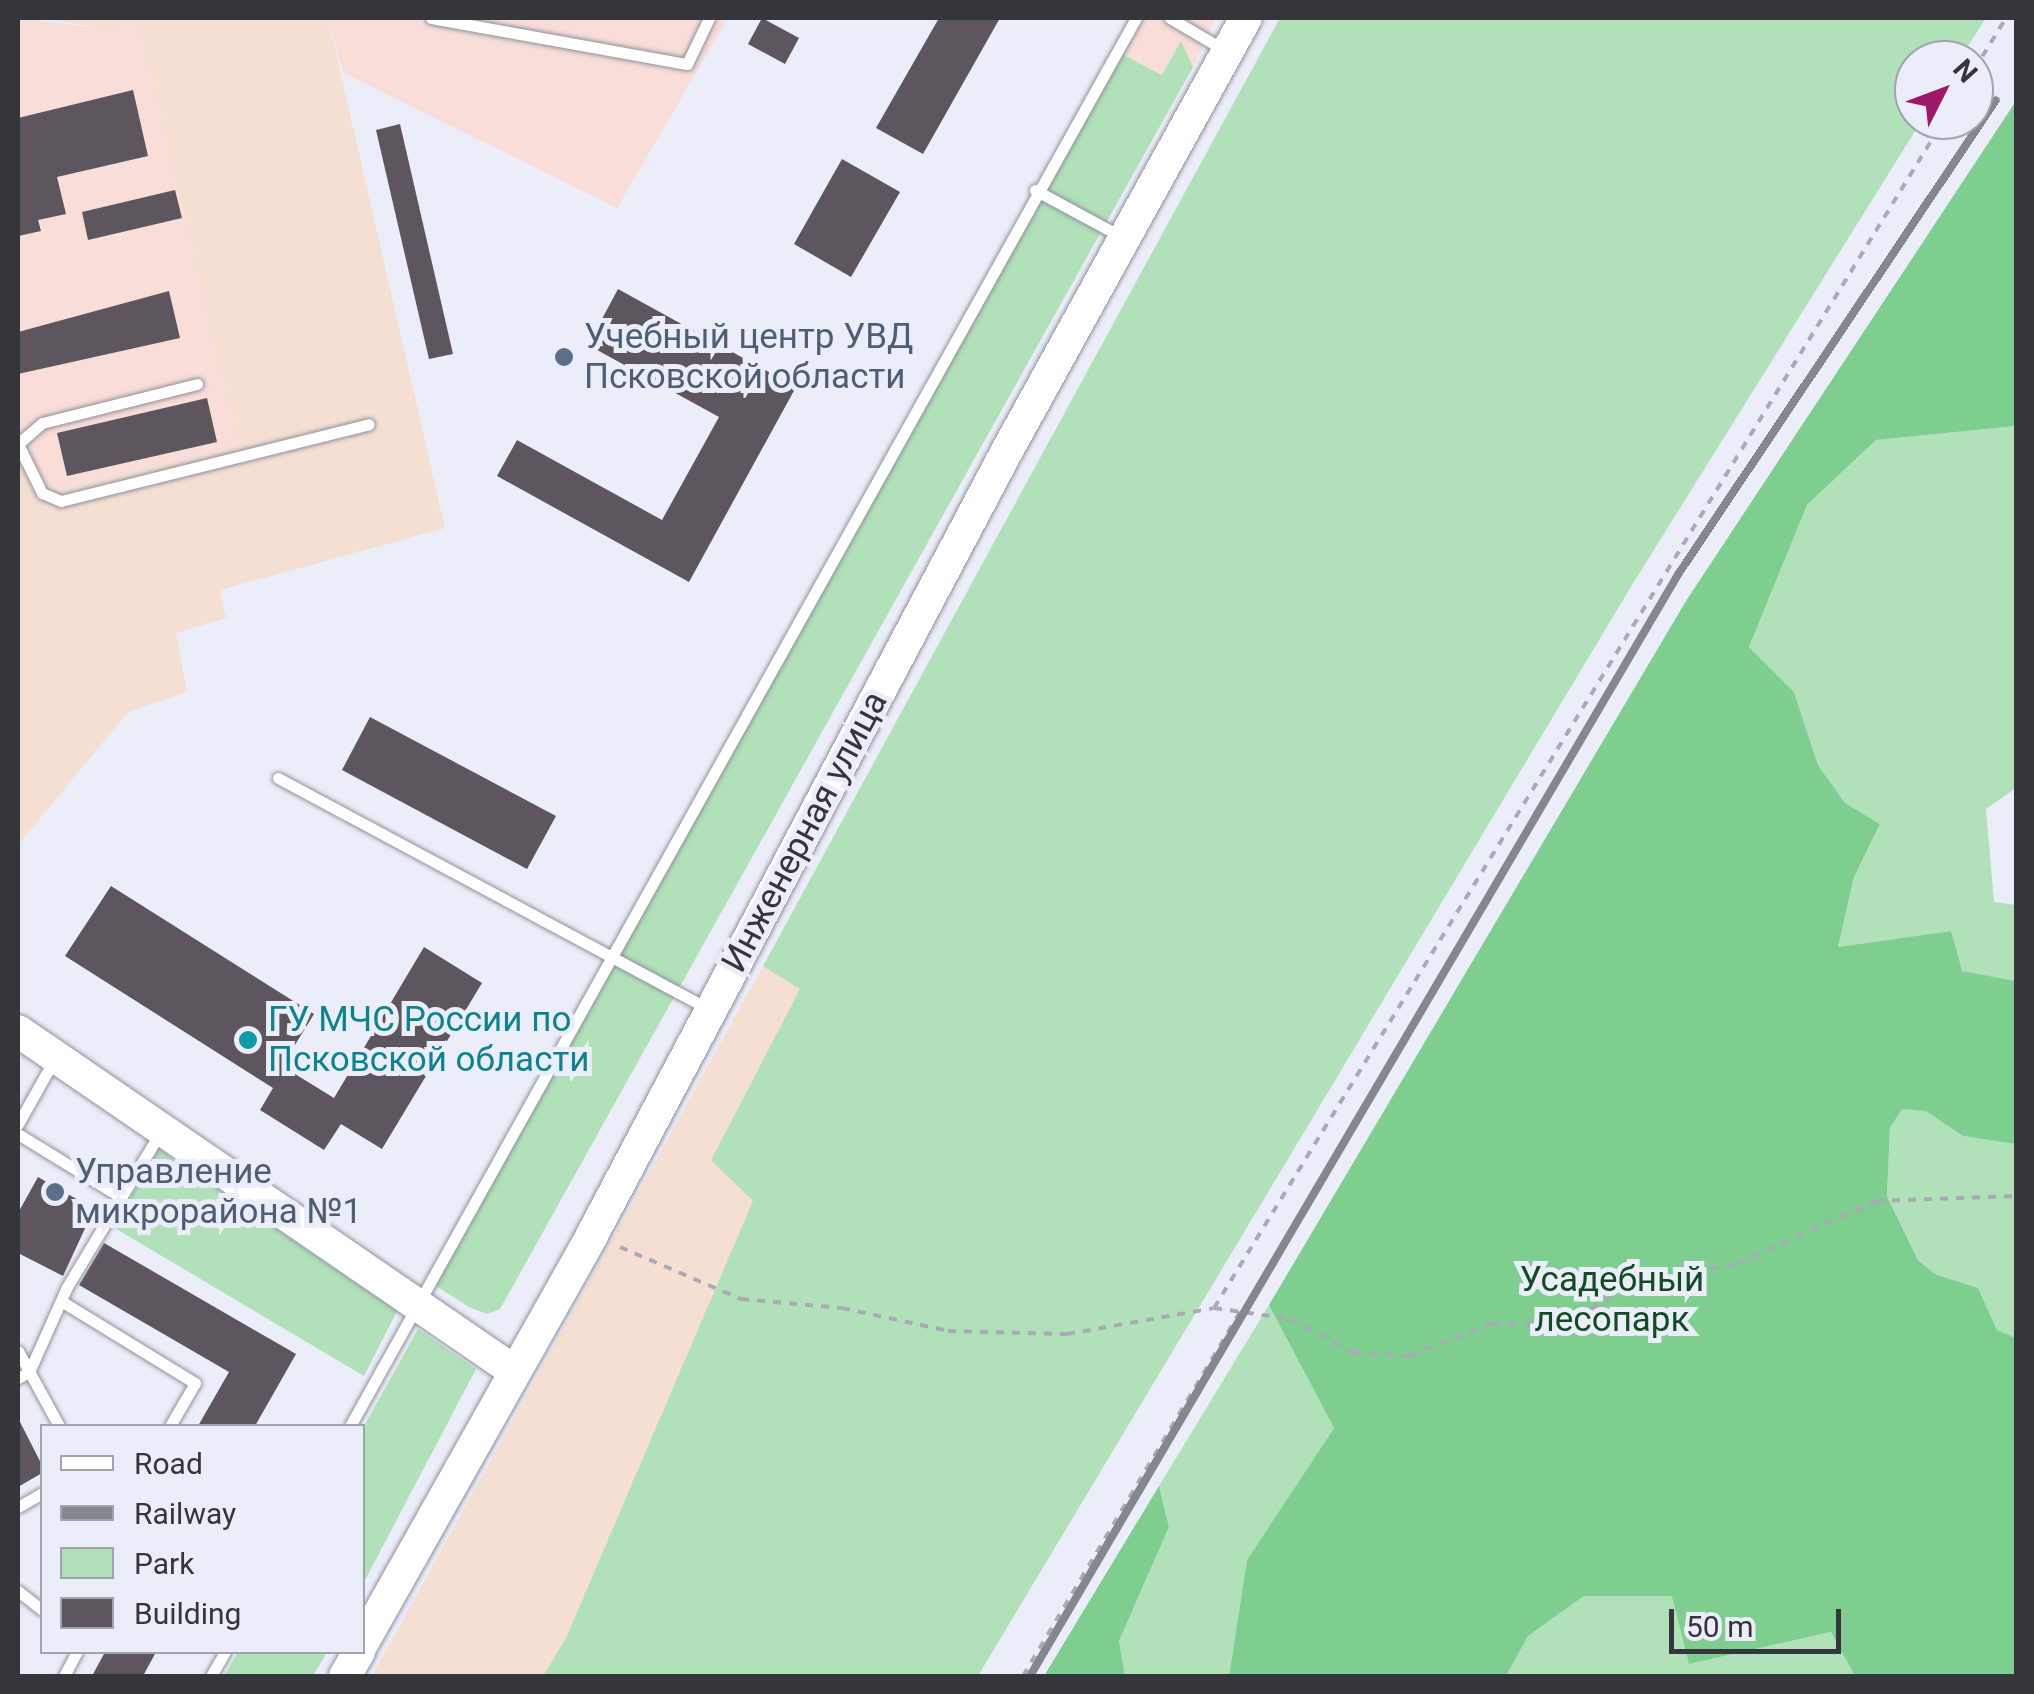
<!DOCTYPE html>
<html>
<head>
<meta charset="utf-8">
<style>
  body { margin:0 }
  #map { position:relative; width:2034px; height:1694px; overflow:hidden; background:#ebedf9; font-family:Roboto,sans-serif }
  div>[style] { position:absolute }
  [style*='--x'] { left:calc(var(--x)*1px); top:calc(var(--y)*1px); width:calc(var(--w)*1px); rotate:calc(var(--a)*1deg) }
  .commercial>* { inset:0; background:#f8ddd8 }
  .industrial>* { inset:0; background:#f5dfd2 }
  .green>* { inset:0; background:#b0e1b9 }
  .forest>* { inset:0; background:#7ece90 }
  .building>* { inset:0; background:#5d565e }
  .path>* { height:4px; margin-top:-2px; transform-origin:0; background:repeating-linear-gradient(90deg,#a9aab4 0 8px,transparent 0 16px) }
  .roads { filter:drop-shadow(0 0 2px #8f919c) drop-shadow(0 0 2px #8f919c) }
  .lane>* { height:11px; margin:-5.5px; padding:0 5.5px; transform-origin:5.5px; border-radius:5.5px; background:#fff }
  .secondary>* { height:32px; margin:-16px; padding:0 16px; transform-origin:16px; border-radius:16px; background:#fff }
  .rail>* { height:8px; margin:-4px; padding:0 4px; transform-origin:4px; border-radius:4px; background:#85878f }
  .dots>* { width:28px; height:28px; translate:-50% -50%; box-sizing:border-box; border:5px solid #ebedf9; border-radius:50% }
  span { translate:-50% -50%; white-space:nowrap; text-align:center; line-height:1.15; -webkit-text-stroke:10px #ebedf9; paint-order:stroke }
  .service-label { font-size:35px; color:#4e5e75 }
  .left { translate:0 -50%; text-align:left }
  .street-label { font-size:35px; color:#35363b }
  .culture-label { font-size:35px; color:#0d838f }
  .park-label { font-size:35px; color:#114c24 }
  .frame { position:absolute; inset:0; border:20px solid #35363b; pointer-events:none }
  .legend { position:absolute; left:40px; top:1424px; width:325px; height:230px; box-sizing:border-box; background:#ebedf9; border:2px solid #a2a4ad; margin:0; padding:12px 18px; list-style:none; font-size:30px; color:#35363b }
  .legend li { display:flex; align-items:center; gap:20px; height:50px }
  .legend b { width:50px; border:2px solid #a2a4ad }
  .north { position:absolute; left:1894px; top:40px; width:100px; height:100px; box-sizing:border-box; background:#ebedf9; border:2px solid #a2a4ad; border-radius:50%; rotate:48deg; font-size:28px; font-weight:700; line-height:40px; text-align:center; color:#35363b }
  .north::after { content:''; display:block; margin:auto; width:35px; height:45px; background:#9e1868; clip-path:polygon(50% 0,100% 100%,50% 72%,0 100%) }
  .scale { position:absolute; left:1669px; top:1609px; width:172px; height:45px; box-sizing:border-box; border:5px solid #35363b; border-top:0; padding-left:12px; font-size:30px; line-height:35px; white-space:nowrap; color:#35363b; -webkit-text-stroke:8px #ebedf9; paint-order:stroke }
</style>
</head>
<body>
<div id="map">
  <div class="commercial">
    <i style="clip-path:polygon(18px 18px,104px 29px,138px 24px,238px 447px,61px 490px,18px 460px)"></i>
    <i style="clip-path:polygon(328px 18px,728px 18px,617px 208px,343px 72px)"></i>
    <i style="clip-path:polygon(1134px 18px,1215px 18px,1193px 67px,1181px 42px,1163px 75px,1118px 52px)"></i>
  </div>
  <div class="industrial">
    <i style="clip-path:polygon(43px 18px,328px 18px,445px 528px,220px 590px,226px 618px,176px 633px,187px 692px,128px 712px,18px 845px,18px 460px,61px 490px,238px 447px,138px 24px,104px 29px)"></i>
    <i style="clip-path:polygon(763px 966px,801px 988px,711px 1159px,754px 1201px,566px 1638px,543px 1676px,372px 1676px)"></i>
  </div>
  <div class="green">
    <i style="clip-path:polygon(1280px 18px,1986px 18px,1959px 60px,1914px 60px,1914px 120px,1922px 120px,1632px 585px,978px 1676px,543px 1676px,566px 1638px,753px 1201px,711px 1160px,800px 989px,763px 966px)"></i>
    <i style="clip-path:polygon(1181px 41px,1193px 67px,500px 1309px,487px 1314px,469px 1307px,430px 1282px,1118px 52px,1162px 75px)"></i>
    <i style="clip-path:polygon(2016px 426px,2016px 788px,1986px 809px,1994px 902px,2016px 905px,2016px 981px,1961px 971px,1951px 931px,1838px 947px,1854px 877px,1880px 824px,1845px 803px,1818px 765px,1794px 692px,1749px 647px,1807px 505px,1876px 440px)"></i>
    <i style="clip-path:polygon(1902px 1109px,1926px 1110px,1963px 1136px,2016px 1144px,2016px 1338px,1997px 1330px,1978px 1288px,1935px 1274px,1918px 1260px,1887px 1198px,1890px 1128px)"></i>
    <i style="clip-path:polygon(159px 1149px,397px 1311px,364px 1376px,113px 1227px)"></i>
    <i style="clip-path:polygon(1269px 1305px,1334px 1428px,1247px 1560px,1229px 1676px,1125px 1676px,1119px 1641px,1169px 1527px,1159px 1486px)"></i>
    <i style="clip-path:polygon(418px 1329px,476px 1369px,363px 1584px,363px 1428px)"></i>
    <i style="clip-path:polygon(1584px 1596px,1673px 1596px,1689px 1664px,1832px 1632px,1855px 1676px,1506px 1676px,1528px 1636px)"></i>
    <i style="clip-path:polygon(238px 1652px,327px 1652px,313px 1676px,224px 1676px)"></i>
  </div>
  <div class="forest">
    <i style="clip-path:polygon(2016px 101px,2016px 426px,1876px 440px,1807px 505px,1749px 647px,1794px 692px,1818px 765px,1845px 803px,1880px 824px,1854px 877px,1838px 947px,1951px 931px,1962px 971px,2016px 981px,2016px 1144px,1963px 1136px,1926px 1111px,1902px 1109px,1890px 1128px,1887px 1197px,1918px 1260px,1935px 1274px,1978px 1288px,1997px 1330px,2016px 1338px,2016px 1676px,1855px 1676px,1831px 1632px,1689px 1664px,1672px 1596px,1584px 1596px,1528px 1636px,1506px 1676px,1229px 1676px,1247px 1560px,1334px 1428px,1269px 1305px,1686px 601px)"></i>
    <i style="clip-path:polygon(1159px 1486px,1169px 1527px,1119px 1641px,1125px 1676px,1044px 1676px)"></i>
  </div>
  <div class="building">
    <i style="clip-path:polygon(762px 18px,799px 38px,785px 64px,748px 44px)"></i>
    <i style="clip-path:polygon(939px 18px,1000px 18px,923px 154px,876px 128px)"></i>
    <i style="clip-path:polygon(133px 90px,148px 156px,57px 177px,66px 214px,38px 220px,41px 231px,18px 236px,18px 118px)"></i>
    <i style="clip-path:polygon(400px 124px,453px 354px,429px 359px,376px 130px)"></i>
    <i style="clip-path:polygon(842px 159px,900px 192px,851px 277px,794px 244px)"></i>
    <i style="clip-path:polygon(175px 190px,182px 218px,88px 240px,82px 212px)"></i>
    <i style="clip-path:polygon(618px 289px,796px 387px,689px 582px,497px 476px,517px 440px,662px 520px,719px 417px,588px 345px)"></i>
    <i style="clip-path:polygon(169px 291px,180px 338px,18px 374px,18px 332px)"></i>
    <i style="clip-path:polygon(207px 398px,217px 442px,67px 476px,57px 433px)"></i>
    <i style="clip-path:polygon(370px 717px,556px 816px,527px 869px,342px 770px)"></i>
    <i style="clip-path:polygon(111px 886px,314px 1014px,282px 1066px,334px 1098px,424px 947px,482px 983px,382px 1149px,341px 1124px,324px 1150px,260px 1110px,273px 1088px,65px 956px)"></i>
    <i style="clip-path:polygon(38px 1177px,94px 1209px,63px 1276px,18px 1253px,18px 1213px)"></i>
    <i style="clip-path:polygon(104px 1243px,296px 1354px,255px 1426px,198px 1426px,229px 1372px,79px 1285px)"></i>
    <i style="clip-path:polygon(18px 1418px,42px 1465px,42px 1473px,18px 1487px)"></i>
    <i style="clip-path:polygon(105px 1652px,156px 1652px,143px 1676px,92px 1676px)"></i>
  </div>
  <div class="path">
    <i style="--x:1974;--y:70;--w:61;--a:-58.4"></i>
    <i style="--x:620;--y:1247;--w:132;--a:23.3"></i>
    <i style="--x:741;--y:1299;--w:101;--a:5.1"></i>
    <i style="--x:842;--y:1308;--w:108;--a:12.2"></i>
    <i style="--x:948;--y:1331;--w:119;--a:1.4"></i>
    <i style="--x:1067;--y:1334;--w:149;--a:-10"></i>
    <i style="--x:1214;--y:1308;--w:78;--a:8.1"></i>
    <i style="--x:1291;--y:1319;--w:72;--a:28.4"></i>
    <i style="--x:1354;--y:1353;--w:56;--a:3.1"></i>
    <i style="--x:1410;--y:1356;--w:89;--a:-21.7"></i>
    <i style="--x:1493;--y:1323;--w:70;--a:0.8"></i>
    <i style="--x:1563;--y:1324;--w:79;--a:-28.8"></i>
    <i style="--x:1632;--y:1286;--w:108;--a:-12.2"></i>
    <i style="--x:1738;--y:1263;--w:151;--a:-24.2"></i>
    <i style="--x:1876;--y:1201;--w:140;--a:-2"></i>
    <i style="--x:1214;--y:1308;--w:1394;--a:-58.43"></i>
    <i style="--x:1023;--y:1676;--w:424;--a:-59.2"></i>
  </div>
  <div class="roads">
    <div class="lane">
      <i style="--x:431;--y:18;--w:260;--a:10.2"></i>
      <i style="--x:687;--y:64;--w:51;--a:-64.4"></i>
      <i style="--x:1170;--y:18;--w:65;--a:30.5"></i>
      <i style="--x:1035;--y:190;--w:97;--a:28.4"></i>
      <i style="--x:19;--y:443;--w:30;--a:-41"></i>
      <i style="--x:42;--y:423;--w:160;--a:-14.1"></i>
      <i style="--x:18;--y:444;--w:55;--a:63.9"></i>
      <i style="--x:42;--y:493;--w:21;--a:23"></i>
      <i style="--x:61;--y:501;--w:317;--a:-14"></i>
      <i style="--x:278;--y:778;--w:489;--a:28.2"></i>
      <i style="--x:18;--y:1124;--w:76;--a:-60.7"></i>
      <i style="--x:18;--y:1134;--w:121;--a:31.5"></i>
      <i style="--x:61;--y:1301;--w:157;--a:31.5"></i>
      <i style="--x:195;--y:1383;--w:50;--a:120.2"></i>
      <i style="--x:18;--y:1351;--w:85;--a:61.3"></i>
      <i style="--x:18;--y:1378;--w:13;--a:-29"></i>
      <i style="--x:29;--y:1372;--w:93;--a:-65.9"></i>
      <i style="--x:67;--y:1287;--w:180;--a:-58.9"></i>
      <i style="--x:350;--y:1426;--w:1613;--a:-60.83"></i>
      <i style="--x:18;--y:1507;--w:28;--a:-30"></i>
      <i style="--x:18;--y:1591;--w:31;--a:38"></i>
      <i style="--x:64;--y:1676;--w:27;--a:-62"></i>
      <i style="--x:211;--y:1676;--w:28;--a:-60"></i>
    </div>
    <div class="secondary">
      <i style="--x:18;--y:1031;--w:601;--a:34.43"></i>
      <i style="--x:362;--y:1644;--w:469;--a:-60.6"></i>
      <i style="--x:592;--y:1235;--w:889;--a:-62.11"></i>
      <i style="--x:1008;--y:449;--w:492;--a:-61.1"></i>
      <i style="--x:345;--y:1676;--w:28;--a:-60"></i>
    </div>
  </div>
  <div class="rail">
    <i style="--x:1030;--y:1676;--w:1280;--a:-59.53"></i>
    <i style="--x:1679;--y:573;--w:569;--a:-56.17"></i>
  </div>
  <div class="dots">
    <i style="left:564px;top:357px;background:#5c6f8a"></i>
    <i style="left:248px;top:1040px;background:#0f9aa8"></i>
    <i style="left:55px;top:1192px;background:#5c6f8a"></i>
  </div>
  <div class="service-label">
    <span class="left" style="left:584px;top:357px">Учебный центр УВД<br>Псковской области</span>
    <span class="left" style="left:75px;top:1192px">Управление<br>микрорайона №1</span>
  </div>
  <div class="street-label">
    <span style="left:805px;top:832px;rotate:-62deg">Инженерная улица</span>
  </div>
  <div class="culture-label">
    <span class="left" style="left:268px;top:1040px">ГУ МЧС России по<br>Псковской области</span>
  </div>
  <div class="park-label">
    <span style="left:1612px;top:1300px">Усадебный<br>лесопарк</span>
  </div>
  <div class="frame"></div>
  <ul class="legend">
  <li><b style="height:12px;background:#fff"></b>Road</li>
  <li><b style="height:12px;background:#85878f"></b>Railway</li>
  <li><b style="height:28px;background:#b0e1b9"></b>Park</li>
  <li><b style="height:28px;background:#5d565e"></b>Building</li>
  </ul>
  <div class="north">N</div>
  <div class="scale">50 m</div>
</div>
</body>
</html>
